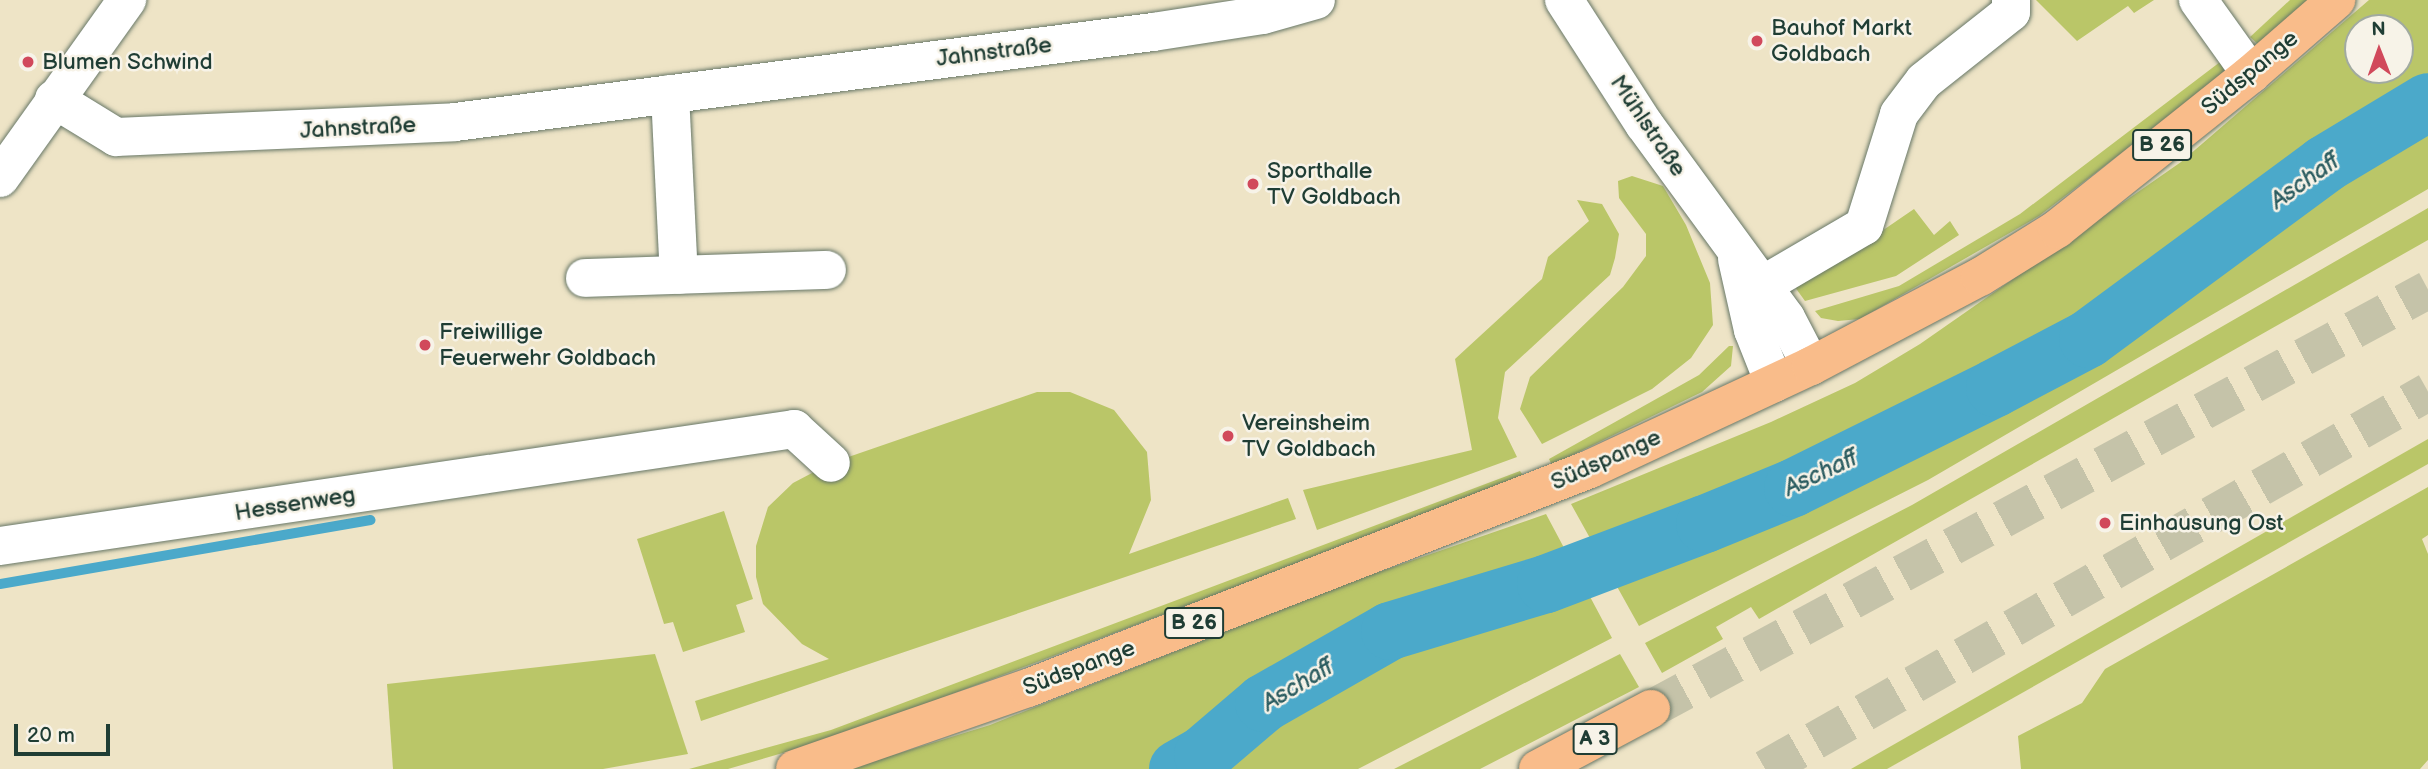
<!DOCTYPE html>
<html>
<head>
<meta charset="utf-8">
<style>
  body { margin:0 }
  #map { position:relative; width:2428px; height:769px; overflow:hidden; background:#eee4c6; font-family:"Balsamiq Sans",sans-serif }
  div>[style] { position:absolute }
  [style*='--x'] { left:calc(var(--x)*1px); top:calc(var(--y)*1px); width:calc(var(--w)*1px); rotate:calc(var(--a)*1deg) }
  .green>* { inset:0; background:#bac668 }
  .water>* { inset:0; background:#4ba9ca }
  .stream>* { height:10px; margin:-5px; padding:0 5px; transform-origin:5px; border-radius:5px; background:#4ba9ca }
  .river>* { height:58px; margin:-29px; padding:0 29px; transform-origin:29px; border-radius:29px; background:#4ba9ca }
  .highway-tunnel>* { height:38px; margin-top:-19px; transform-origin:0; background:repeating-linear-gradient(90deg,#c5c3a9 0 38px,transparent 0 57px) }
  .roads { filter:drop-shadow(0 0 2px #677767) drop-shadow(0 0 2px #677767) }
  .minor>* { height:38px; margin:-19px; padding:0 19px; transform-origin:19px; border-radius:19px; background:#fff }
  .major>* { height:38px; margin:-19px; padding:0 19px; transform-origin:19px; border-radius:19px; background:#f9bc8a }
  .highway>* { height:38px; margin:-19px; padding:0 19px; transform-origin:19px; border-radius:19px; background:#f9bc8a }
  .dots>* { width:19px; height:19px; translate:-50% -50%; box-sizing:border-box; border:4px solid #f7f3e8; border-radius:50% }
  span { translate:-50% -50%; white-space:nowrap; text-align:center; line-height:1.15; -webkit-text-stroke:5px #f7f3e8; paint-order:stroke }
  .shield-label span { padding:2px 5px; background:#f7f3e8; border:2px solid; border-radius:5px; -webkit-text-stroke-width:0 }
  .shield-label { font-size:21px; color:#1f3d34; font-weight:700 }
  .poi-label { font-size:23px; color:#1f3d34 }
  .left { translate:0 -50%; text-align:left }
  .street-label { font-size:23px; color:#1f3d34 }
  .water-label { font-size:24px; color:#2c5d61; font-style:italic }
  .north { position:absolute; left:2344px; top:14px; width:70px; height:70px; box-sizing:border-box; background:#f7f3e8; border:2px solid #a1aaa0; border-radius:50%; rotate:359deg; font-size:19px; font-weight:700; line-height:28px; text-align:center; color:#1f3d34 }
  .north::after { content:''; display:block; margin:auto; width:24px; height:32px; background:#d1495b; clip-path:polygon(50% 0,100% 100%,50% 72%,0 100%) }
  .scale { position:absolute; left:14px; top:724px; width:96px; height:32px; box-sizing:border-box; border:4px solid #1f3d34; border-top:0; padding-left:9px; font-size:21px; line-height:24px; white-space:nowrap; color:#1f3d34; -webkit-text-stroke:5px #f7f3e8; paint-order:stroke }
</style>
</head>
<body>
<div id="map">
  <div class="green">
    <i style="clip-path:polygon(2036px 0,2154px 0,2134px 13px,2128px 6px,2077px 41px)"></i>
    <i style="clip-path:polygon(2290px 0,2308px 0,2260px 46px,2250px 37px)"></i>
    <i style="clip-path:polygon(evenodd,2369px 0,2428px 0,2428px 85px,2325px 164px,2428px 115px,2428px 189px,1928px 480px,1639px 626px,1571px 504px,1771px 422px,1855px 383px,1920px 344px,2181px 162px,2369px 0,2358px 28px,2400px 28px,2400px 70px,2358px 70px,2358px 28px,2369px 0,1954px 395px,1975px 410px,1927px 413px,1954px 395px)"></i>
    <i style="clip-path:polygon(2220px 62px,2226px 73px,2039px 216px,1860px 319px,1838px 321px,1821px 318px,1815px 311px,1899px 286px,2020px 214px)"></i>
    <i style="clip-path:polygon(1632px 176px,1663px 186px,1686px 225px,1710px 283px,1713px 325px,1691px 358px,1652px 389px,1542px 444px,1520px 409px,1530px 377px,1623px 287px,1646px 256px,1646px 234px,1619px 198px,1618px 181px)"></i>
    <i style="clip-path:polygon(1577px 200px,1602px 204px,1619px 234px,1615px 258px,1610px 275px,1505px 372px,1498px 418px,1517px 457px,1317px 530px,1303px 490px,1472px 450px,1455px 359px,1542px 279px,1548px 257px,1589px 221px)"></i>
    <i style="clip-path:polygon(2428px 208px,2428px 240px,1759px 619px,1751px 607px,1716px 627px,1723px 639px,1662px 673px,1645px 643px,1912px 505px)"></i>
    <i style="clip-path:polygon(1914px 209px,1934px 235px,1950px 221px,1959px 235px,1896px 276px,1805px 301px,1792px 283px,1841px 259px)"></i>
    <i style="clip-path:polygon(1729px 346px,1733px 346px,1731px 366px,1702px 392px,1552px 465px,1549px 459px,1699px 375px)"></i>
    <i style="clip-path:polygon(1037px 392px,1070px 392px,1114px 410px,1147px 452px,1151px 500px,1129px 554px,1288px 498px,1296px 519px,701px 721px,695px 701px,829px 659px,802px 644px,763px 604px,756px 577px,756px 546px,768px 507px,793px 483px,831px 463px)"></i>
    <i style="clip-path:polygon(2428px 439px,2428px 464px,1887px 769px,1851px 769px)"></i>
    <i style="clip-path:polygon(1520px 471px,1525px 478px,838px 737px,728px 769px,689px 769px,831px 730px)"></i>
    <i style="clip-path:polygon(2428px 487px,2428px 535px,2422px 539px,2428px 554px,2428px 760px,2420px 769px,2021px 769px,2018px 736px,2082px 703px,2105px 669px)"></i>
    <i style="clip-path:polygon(724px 511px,753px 599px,736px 605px,745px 632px,683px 652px,673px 622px,664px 624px,637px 539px)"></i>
    <i style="clip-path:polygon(1546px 514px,1612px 638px,1358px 769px,848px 769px,990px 725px,1347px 583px)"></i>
    <i style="clip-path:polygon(655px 654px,688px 754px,603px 769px,393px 769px,387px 684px)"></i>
    <i style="clip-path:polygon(1620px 654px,1639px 687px,1480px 769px,1394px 769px)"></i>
  </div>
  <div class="water">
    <i style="clip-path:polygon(2428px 85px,2428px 115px,2323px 166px,2370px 125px)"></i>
    <i style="clip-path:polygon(1954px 395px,1975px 410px,1829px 483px,1828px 460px,1927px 413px)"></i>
  </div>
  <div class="stream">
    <i style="--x:0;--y:584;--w:376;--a:-9.8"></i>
  </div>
  <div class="river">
    <i style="--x:1178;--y:769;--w:29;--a:-29"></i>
    <i style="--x:1203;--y:755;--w:80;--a:-40.4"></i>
    <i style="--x:1264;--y:703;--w:145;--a:-29.7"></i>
    <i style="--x:1390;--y:631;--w:163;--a:-16.8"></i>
    <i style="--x:1546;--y:584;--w:170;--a:-20.7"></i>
    <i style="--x:1705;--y:524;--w:95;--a:-22.2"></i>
    <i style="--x:1793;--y:488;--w:225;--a:-26.3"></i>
    <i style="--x:1995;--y:388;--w:105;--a:-27.8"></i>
    <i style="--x:2088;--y:339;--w:295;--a:-36.4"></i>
    <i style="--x:2325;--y:164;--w:120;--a:-31"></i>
  </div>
  <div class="highway-tunnel">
    <i style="--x:1651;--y:709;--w:883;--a:-28.34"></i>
    <i style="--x:1765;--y:769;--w:763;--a:-29.62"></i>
  </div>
  <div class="roads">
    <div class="minor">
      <i style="--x:1564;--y:0;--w:148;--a:57.2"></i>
      <i style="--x:1644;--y:124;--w:240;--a:53.8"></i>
      <i style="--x:1786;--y:318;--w:54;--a:62.5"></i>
      <i style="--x:2198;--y:0;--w:91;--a:54.4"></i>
      <i style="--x:670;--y:94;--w:181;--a:87.2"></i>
      <i style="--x:54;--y:99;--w:73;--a:31.5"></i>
      <i style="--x:116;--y:137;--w:339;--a:-2.5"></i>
      <i style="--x:455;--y:122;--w:704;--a:-7.35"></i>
      <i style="--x:1153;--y:32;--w:111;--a:-8.8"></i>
      <i style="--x:1263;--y:15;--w:55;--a:-15.8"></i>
      <i style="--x:0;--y:178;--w:219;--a:-54.5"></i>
      <i style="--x:1737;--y:259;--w:73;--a:77.3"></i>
      <i style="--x:1753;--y:330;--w:57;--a:68.4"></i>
      <i style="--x:585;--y:278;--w:242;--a:-1.9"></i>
      <i style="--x:1763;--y:285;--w:117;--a:-30.3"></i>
      <i style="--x:1864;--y:226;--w:117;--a:-72.6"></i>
      <i style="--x:1899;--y:114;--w:41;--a:-52.9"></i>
      <i style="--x:1924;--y:81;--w:111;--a:-38.4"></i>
      <i style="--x:2011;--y:12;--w:12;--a:-90"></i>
      <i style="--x:0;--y:546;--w:803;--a:-8.38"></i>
      <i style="--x:794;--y:429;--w:50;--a:42.6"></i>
    </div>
    <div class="major">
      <i style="--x:795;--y:769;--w:247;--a:-19.2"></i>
      <i style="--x:1028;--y:688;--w:603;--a:-21.29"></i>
      <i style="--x:1590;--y:469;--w:244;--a:-25"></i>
      <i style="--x:1811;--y:366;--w:191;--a:-27.8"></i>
      <i style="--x:1980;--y:277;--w:91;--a:-31.9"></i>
      <i style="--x:2057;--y:229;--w:248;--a:-38.6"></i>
      <i style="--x:2251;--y:74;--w:113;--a:-41"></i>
    </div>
    <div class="highway">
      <i style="--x:1538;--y:769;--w:128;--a:-28"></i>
    </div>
  </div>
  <div class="dots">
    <i style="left:1757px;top:41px;background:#d1495b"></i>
    <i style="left:28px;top:62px;background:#d1495b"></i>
    <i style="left:1253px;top:184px;background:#d1495b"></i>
    <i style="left:425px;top:345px;background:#d1495b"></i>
    <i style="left:1228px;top:436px;background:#d1495b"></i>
    <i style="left:2105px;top:523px;background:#d1495b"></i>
  </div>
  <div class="shield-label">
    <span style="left:2162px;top:145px">B 26</span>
    <span style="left:1194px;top:623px">B 26</span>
    <span style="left:1595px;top:739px">A 3</span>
  </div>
  <div class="poi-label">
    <span class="left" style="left:1771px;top:41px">Bauhof Markt<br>Goldbach</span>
    <span class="left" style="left:42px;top:62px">Blumen Schwind</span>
    <span class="left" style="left:1267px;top:184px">Sporthalle<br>TV Goldbach</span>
    <span class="left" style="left:439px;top:345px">Freiwillige<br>Feuerwehr Goldbach</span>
    <span class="left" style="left:1242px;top:436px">Vereinsheim<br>TV Goldbach</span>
    <span class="left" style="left:2119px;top:523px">Einhausung Ost</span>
  </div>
  <div class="street-label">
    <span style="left:994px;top:52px;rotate:-7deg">Jahnstraße</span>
    <span style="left:2250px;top:73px;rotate:-40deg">Südspange</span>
    <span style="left:1648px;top:126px;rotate:56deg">Mühlstraße</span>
    <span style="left:358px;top:128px;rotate:-3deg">Jahnstraße</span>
    <span style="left:1606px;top:460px;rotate:-24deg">Südspange</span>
    <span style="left:295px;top:504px;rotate:-9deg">Hessenweg</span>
    <span style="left:1079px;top:668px;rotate:-21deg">Südspange</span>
  </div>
  <div class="water-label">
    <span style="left:2305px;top:181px;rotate:-35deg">Aschaff</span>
    <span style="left:1821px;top:473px;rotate:-25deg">Aschaff</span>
    <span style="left:1298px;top:685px;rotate:-31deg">Aschaff</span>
  </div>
  <div class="north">N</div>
  <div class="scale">20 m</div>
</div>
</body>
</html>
